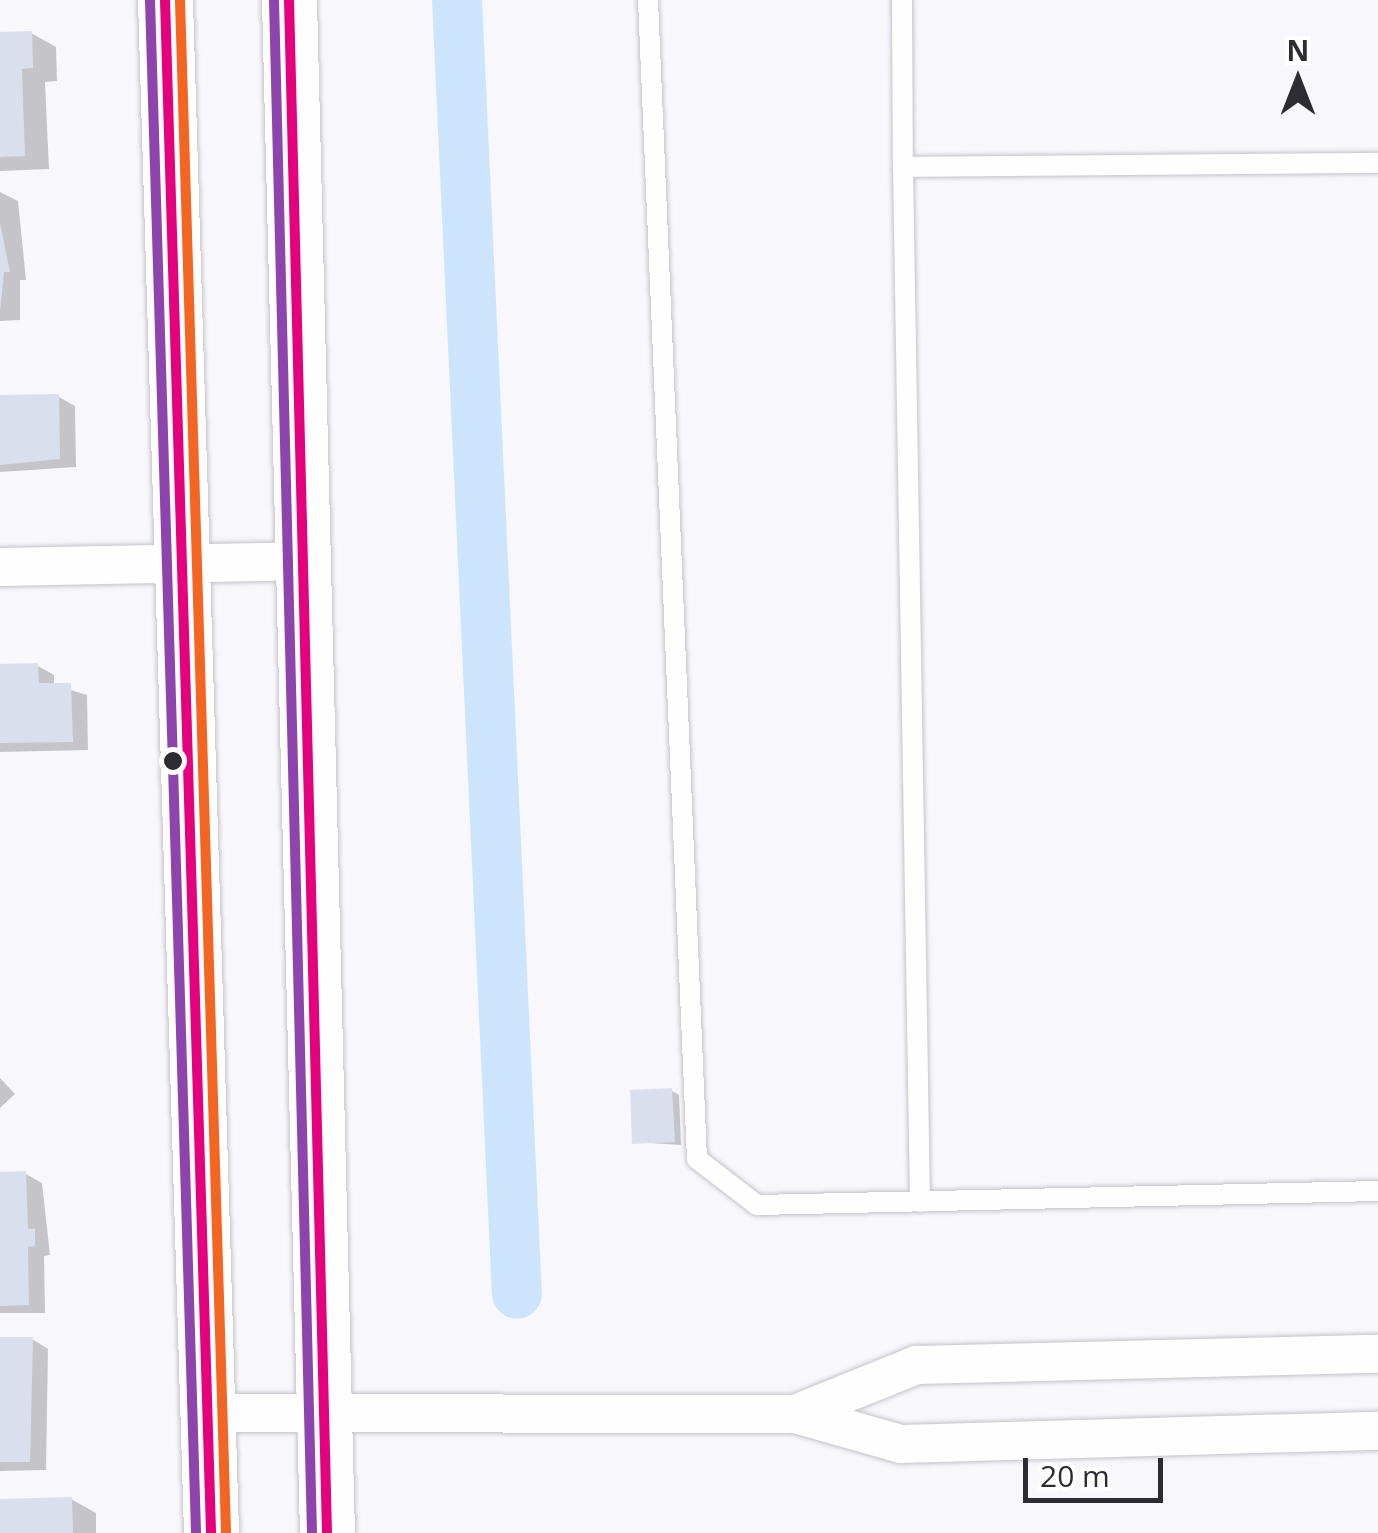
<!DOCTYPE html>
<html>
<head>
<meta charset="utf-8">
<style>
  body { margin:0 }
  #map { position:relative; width:1378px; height:1533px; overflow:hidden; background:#f7f7fc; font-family:"Open Sans",sans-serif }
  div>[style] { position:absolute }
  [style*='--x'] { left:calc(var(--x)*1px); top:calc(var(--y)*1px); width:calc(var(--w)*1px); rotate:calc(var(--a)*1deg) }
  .shadow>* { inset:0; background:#0003 }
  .canal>* { height:50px; margin:-25px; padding:0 25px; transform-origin:25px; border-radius:25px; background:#cde5fc }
  .building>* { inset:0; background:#dadfee }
  .roads { filter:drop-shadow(0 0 2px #c4c3c9) drop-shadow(0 0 2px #c4c3c9) }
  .service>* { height:20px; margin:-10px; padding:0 10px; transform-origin:10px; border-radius:10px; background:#fefeff }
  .minor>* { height:38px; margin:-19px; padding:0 19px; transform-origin:19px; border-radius:19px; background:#fefeff }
  .primary>* { height:55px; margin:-27.5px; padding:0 27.5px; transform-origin:27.5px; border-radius:27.5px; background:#fefeff }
  .bus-1>* { height:10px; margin:-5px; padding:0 5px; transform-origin:5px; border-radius:5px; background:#e5007d }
  .bus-2>* { height:10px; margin:-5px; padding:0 5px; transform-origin:5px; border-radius:5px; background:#8e44ad }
  .bus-3>* { height:10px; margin:-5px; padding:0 5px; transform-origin:5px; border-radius:5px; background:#f26522 }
  .dots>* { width:28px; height:28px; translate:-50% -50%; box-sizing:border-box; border:5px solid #fff; border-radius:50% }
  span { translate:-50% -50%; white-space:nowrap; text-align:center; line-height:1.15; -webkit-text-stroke:8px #fff; paint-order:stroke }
  .north { position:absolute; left:1248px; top:30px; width:100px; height:100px; -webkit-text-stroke:8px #fff; paint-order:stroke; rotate:0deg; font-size:28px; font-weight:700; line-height:40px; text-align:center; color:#2d2c33 }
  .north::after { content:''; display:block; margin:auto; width:35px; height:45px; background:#2d2c33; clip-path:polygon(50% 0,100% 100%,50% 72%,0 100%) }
  .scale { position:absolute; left:1023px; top:1458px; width:140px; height:45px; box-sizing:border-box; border:5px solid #2d2c33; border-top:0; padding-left:12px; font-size:30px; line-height:35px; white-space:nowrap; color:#2d2c33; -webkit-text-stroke:8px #fff; paint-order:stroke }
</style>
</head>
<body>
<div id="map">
  <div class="shadow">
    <i style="clip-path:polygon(31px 33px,56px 47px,57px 81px,45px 82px,49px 169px,0 171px,0 35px)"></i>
    <i style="clip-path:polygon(0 192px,18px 201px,26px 280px,20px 280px,20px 320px,0 321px)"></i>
    <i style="clip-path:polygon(0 397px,59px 397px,75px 406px,76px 467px,0 472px)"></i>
    <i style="clip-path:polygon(38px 666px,54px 675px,54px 685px,87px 695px,88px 750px,0 752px,0 667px)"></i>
    <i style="clip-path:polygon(0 1078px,15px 1094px,0 1108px)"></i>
    <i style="clip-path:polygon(672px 1091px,679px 1095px,681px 1145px,635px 1142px)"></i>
    <i style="clip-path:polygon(0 1174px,26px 1174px,42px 1183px,50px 1255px,44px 1256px,45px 1313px,0 1313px)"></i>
    <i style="clip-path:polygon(32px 1339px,48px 1349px,46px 1470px,0 1471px,0 1340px)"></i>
    <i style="clip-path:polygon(71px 1499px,96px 1513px,96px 1533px,0 1533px,0 1501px)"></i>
  </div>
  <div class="canal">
    <i style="--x:457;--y:0;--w:1295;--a:87.35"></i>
  </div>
  <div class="building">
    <i style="clip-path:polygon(32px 31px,33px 68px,22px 69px,25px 156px,0 157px,0 32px)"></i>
    <i style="clip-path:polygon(0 223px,10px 272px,4px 272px,0 312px)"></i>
    <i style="clip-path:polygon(59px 394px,60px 459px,0 465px,0 395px)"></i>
    <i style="clip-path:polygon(38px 663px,39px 683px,71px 683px,73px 742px,0 743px,0 664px)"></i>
    <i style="clip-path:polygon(672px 1088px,675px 1142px,632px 1144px,630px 1090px)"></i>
    <i style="clip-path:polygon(26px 1171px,28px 1229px,35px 1229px,35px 1246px,28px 1247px,29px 1305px,0 1306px,0 1172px)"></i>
    <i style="clip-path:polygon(0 1337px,33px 1337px,30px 1462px,0 1462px)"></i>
    <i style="clip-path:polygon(72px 1497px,73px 1533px,0 1533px,0 1499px)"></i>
  </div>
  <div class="roads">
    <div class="service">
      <i style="--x:648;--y:0;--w:1160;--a:87.58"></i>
      <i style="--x:697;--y:1159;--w:76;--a:37.5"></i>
      <i style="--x:757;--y:1205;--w:621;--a:-1.29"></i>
      <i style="--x:902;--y:0;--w:167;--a:89.7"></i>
      <i style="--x:920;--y:1202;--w:1035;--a:-90.94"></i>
      <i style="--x:903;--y:167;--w:475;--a:-0.5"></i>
    </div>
    <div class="minor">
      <i style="--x:0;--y:567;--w:307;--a:-1.1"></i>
      <i style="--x:208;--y:1413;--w:587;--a:0.1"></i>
      <i style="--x:795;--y:1414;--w:110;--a:15.8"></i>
      <i style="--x:901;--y:1444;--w:477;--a:-1.6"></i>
      <i style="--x:795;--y:1414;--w:131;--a:-22"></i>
      <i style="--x:916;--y:1365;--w:462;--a:-1.4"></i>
    </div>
    <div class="primary">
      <i style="--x:165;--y:0;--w:1534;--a:88.28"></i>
      <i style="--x:289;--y:0;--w:1533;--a:88.58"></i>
    </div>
  </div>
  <div class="bus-1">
    <i style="--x:165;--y:0;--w:1534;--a:88.28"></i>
    <i style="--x:289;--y:0;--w:1533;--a:88.58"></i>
  </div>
  <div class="bus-2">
    <i style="--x:150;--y:0;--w:1534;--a:88.28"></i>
    <i style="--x:274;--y:0;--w:1533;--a:88.58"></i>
  </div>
  <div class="bus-3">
    <i style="--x:180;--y:0;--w:1534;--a:88.28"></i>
  </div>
  <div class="dots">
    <i style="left:173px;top:761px;background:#2d2c33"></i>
  </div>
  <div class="north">N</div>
  <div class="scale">20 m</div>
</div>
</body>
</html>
